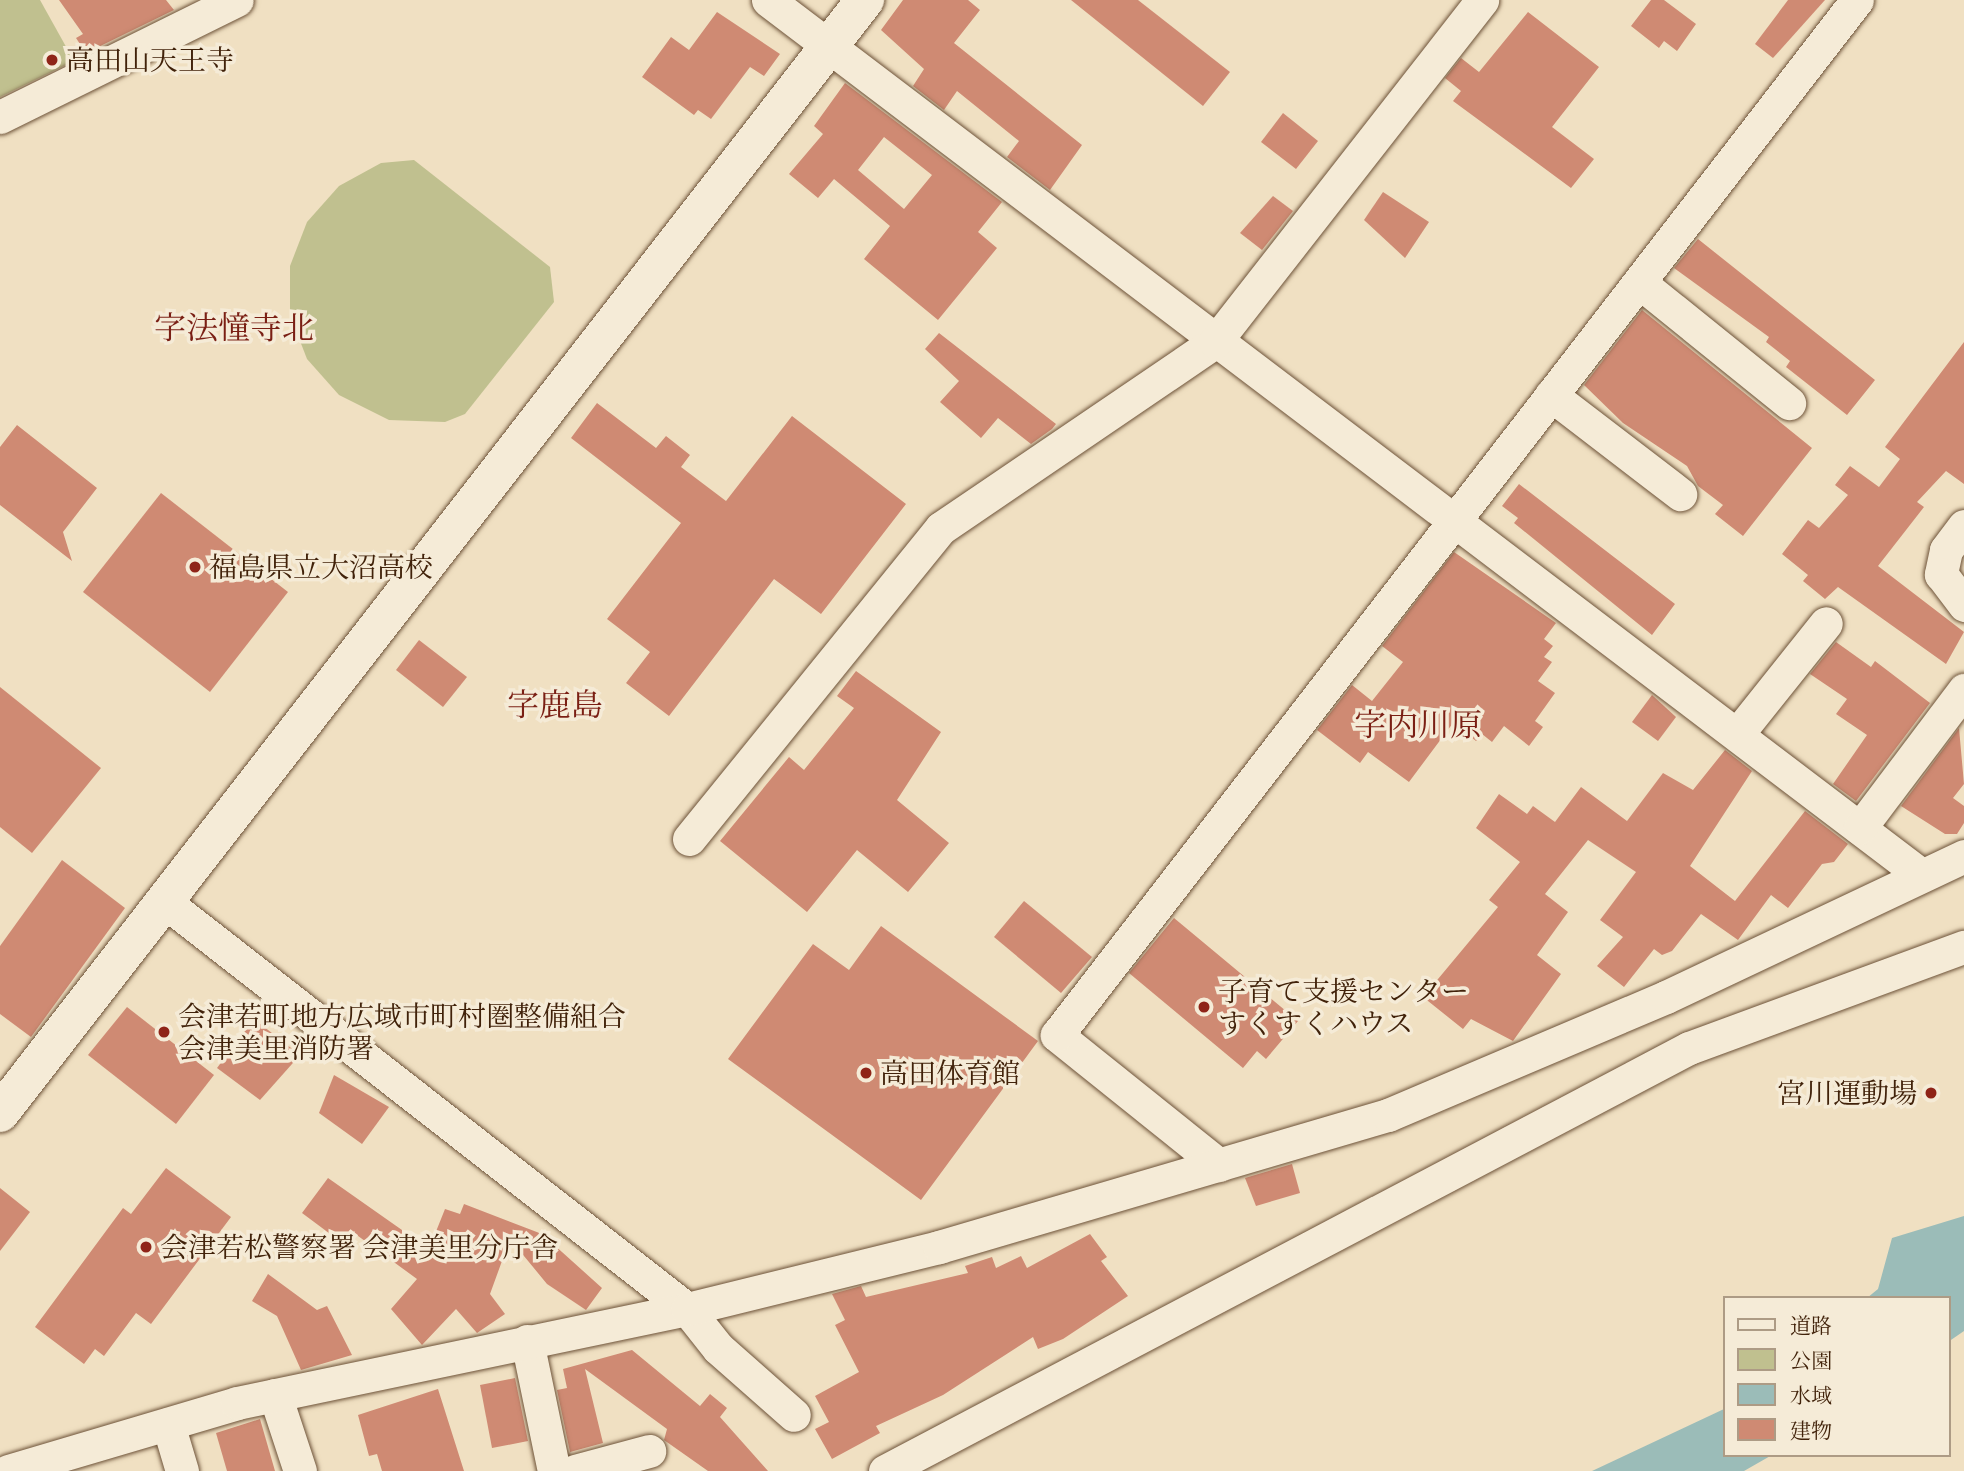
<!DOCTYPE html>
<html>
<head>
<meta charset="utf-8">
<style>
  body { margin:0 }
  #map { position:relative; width:1964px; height:1471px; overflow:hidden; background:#f0e0c2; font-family:"Gentium Book Plus","Noto Serif JP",serif }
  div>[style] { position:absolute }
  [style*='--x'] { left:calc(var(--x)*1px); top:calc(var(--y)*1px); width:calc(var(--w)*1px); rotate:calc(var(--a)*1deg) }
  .green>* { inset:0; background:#c0c08f }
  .water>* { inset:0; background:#9bbcb8 }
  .building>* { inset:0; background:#cf8a73 }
  .roads { filter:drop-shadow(0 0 2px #6d5238) drop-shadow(0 0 2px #6d5238) }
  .minor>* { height:33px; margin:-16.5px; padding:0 16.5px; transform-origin:16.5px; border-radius:16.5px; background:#f5ebd7 }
  .tertiary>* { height:38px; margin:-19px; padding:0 19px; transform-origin:19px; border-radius:19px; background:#f5ebd7 }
  .dots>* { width:19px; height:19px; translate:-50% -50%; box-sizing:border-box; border:4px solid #f5ebd7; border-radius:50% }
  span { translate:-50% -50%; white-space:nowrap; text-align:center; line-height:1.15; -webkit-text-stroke:7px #f5ebd7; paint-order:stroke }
  .poi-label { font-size:28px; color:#41220a }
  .left { translate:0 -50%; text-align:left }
  .right { translate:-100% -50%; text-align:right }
  .quarter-label { font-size:32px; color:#7a1f14 }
  .legend { position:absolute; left:1723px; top:1296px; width:228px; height:161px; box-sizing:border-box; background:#f5ebd7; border:2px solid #ad9b85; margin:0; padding:9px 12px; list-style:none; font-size:21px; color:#41220a }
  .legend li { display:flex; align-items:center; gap:14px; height:35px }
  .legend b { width:35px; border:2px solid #ad9b85 }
</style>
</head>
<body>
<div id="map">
  <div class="green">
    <i style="clip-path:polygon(0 0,40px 0,74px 61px,0 97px)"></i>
    <i style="clip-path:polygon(414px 160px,550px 267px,554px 302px,465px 414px,445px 422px,389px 420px,339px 395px,307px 359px,290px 315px,290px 266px,307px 222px,339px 186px,381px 163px)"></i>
  </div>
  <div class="water">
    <i style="clip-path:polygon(1964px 1216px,1964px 1331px,1948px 1342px,1948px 1298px,1867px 1298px,1878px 1289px,1892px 1238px)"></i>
    <i style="clip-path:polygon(1724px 1409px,1724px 1455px,1772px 1455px,1744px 1471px,1592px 1471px)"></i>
  </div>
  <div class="building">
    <i style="clip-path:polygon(59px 0,166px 0,174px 10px,86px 53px,76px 38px,83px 34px)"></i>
    <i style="clip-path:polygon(903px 0,968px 0,980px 10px,954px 43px,1082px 145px,1050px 190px,1007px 157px,1019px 141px,957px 91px,944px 110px,913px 86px,924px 69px,881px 30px)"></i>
    <i style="clip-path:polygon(1071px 0,1138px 0,1230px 72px,1203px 106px)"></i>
    <i style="clip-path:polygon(1651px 0,1664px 0,1696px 24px,1677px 51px,1664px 41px,1659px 48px,1631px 26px)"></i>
    <i style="clip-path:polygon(1788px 0,1825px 0,1773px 58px,1755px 44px)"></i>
    <i style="clip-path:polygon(717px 12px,780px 54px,764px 76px,750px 67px,711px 119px,698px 110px,694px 115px,642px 77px,671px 37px,689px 50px)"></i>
    <i style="clip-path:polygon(1528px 12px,1599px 67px,1552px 127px,1594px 159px,1571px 188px,1453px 101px,1461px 91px,1445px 78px,1461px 58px,1479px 72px)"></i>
    <i style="clip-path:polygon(evenodd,845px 83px,1002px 202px,978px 232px,997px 248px,938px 320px,864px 259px,890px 226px,834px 179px,818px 198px,789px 174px,823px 134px,814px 126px,845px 83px,884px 137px,932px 175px,904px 209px,858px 170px,884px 137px)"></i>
    <i style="clip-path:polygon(1283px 113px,1318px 141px,1296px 169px,1261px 142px)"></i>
    <i style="clip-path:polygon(1383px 192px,1429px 222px,1405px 258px,1364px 220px)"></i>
    <i style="clip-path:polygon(1273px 196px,1293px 211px,1262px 250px,1240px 233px)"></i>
    <i style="clip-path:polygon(1698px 239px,1875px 380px,1847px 415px,1786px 367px,1790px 361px,1766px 342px,1769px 337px,1674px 268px)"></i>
    <i style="clip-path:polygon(1642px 310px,1812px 448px,1743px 536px,1715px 514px,1723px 505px,1698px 486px,1687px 466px,1623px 423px,1584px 385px)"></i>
    <i style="clip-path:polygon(939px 333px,1056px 424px,1052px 429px,1031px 444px,998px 418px,981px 438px,940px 402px,959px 381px,925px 349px)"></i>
    <i style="clip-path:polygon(1964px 342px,1964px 484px,1946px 471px,1917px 502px,1924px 507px,1878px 566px,1964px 632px,1946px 664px,1838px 587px,1825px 599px,1803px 581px,1808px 575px,1782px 554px,1808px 520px,1819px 528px,1848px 495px,1835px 485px,1850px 466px,1879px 487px,1900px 459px,1885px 447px)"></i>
    <i style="clip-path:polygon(597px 403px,656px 448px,666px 436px,690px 455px,681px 467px,726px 501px,792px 416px,906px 504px,821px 614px,774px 579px,669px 716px,626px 683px,650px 652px,607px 619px,681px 523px,571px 438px)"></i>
    <i style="clip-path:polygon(17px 425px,97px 488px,63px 532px,72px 561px,0 505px,0 447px)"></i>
    <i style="clip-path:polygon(1519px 484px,1675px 604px,1652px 635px,1514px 523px,1518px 518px,1502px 506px)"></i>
    <i style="clip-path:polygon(161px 493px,288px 592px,210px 692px,83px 592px)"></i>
    <i style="clip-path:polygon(1454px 552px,1556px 623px,1544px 639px,1553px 646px,1544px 657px,1552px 662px,1538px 681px,1555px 693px,1535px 721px,1543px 727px,1529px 746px,1504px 726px,1492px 742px,1482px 734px,1476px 741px,1453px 723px,1409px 782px,1368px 752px,1360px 763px,1317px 730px,1352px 685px,1372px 701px,1403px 662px,1382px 646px)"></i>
    <i style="clip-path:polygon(419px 640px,467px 677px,443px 707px,396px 670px)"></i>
    <i style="clip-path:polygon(1836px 642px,1871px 667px,1875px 661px,1930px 703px,1856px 801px,1833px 784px,1867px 735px,1836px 714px,1847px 699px,1810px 674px)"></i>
    <i style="clip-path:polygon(856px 671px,941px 732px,897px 800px,949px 843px,908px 892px,857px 850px,807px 912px,720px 841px,789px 757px,804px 770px,854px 708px,837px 696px)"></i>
    <i style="clip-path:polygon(0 687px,101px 768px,32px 853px,0 827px)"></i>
    <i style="clip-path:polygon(1652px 695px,1676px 717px,1658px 741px,1632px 722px)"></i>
    <i style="clip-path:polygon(1959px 728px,1964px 784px,1953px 798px,1964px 806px,1964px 823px,1957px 834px,1945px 834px,1901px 806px)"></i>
    <i style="clip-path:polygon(1725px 750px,1752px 771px,1690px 866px,1735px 901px,1805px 811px,1848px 844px,1834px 862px,1822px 864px,1788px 908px,1771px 895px,1738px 940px,1701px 914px,1672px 951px,1662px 955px,1654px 949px,1624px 987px,1597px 966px,1623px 937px,1600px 920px,1636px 872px,1588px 840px,1545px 894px,1568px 912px,1537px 955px,1561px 974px,1513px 1041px,1471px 1019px,1463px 1029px,1423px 997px,1498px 907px,1489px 900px,1520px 862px,1476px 828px,1499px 794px,1527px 814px,1533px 806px,1555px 822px,1581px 787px,1627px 821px,1663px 773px,1693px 790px)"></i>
    <i style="clip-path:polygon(62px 860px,125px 908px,31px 1037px,0 1014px,0 946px)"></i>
    <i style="clip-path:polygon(1024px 901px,1092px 957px,1061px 993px,994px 937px)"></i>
    <i style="clip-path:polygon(1174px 918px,1298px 1021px,1266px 1059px,1257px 1051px,1243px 1068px,1129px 973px)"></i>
    <i style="clip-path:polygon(881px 926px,1038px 1041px,921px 1200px,728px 1059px,813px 944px,849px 970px)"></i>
    <i style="clip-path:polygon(127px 1007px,214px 1075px,176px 1124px,88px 1055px)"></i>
    <i style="clip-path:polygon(254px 1019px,300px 1055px,260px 1100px,217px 1068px)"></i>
    <i style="clip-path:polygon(334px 1075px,389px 1107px,362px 1144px,319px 1113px)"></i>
    <i style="clip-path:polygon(1292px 1164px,1300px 1193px,1256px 1206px,1245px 1178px)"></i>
    <i style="clip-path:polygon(166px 1168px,231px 1217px,151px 1324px,136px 1313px,104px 1356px,95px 1349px,84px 1364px,35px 1327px,123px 1208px,131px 1214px)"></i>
    <i style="clip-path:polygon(328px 1178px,429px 1249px,445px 1209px,460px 1214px,464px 1204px,542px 1234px,602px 1288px,586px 1310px,547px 1284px,510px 1239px,490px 1294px,505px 1314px,477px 1333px,456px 1309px,422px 1345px,391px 1309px,417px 1279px,354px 1233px,345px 1245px,302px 1213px)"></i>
    <i style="clip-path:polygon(0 1188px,30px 1212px,0 1251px)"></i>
    <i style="clip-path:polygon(1090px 1234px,1107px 1257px,1101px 1261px,1128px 1296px,1063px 1339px,1038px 1349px,1033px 1337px,943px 1395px,876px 1426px,880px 1433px,832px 1459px,815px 1429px,829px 1422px,815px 1396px,859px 1372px,835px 1325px,845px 1320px,832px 1294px,861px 1286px,866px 1297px,968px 1273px,965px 1266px,992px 1257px,996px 1268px,1021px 1256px,1027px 1268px)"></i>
    <i style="clip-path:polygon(268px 1274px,317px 1310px,327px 1306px,352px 1355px,301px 1370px,277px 1316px,252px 1301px)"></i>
    <i style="clip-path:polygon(632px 1350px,700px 1406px,710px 1394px,727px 1408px,720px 1417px,768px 1471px,708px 1471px,664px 1440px,667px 1429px,585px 1369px,603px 1443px,570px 1452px,557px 1390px,567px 1388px,563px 1369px)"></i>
    <i style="clip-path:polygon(515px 1378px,528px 1441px,492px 1448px,480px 1385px)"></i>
    <i style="clip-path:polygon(438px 1389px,464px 1471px,382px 1471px,377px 1454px,369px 1456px,358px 1415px)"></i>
    <i style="clip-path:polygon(260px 1419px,275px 1471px,227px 1471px,216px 1433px)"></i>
  </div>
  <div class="roads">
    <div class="minor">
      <i style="--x:768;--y:0;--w:1447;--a:37.19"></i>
      <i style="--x:0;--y:117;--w:264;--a:-26.3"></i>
      <i style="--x:1639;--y:282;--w:193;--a:38.9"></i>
      <i style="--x:1551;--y:395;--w:163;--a:37.5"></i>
      <i style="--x:1964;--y:526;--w:30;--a:127"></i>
      <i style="--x:1946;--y:550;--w:25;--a:102"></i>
      <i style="--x:1941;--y:574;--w:39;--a:53"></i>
      <i style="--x:1739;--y:732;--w:139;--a:-51.4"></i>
      <i style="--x:1860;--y:828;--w:173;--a:-53"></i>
      <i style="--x:689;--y:839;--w:400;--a:-51"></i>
      <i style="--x:941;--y:528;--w:331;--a:-34.2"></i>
      <i style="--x:1215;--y:342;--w:434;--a:-52"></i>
      <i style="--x:165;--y:902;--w:662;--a:37.94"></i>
      <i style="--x:687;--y:1309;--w:50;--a:51.5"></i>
      <i style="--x:718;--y:1348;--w:101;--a:41.4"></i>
      <i style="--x:1219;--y:1165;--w:208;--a:-141.3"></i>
      <i style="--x:1057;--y:1035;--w:1308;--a:-52.3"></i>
      <i style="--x:527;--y:1341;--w:133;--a:78.3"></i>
      <i style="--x:275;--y:1395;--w:80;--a:71.8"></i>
      <i style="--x:168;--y:1424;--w:49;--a:73.4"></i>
      <i style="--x:8;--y:1471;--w:239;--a:-16.5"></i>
      <i style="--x:237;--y:1403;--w:460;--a:-11.8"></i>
      <i style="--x:687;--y:1309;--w:260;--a:-13.8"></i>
      <i style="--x:939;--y:1247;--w:468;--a:-16.4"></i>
      <i style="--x:1388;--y:1115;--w:302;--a:-23"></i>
      <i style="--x:1666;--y:997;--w:330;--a:-25.3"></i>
      <i style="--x:575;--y:1471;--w:77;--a:-15.1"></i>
      <i style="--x:885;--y:1471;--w:908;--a:-27.75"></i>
      <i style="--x:1689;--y:1048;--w:293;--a:-20.2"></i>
    </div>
    <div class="tertiary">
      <i style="--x:0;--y:1113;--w:1410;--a:-52.15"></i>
    </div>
  </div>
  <div class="dots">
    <i style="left:52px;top:60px;background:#8f2418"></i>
    <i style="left:195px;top:567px;background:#8f2418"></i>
    <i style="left:1204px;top:1007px;background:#8f2418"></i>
    <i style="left:164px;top:1032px;background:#8f2418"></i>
    <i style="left:866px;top:1073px;background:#8f2418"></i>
    <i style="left:1931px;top:1093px;background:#8f2418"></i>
    <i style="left:146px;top:1247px;background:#8f2418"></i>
  </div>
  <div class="poi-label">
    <span class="left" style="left:66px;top:60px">高田山天王寺</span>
    <span class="left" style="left:209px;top:567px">福島県立大沼高校</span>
    <span class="left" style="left:1218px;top:1007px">子育て支援センター<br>すくすくハウス</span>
    <span class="left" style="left:178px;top:1032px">会津若町地方広域市町村圏整備組合<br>会津美里消防署</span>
    <span class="left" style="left:880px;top:1073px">高田体育館</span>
    <span class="right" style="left:1917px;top:1093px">宮川運動場</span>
    <span class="left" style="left:160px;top:1247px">会津若松警察署 会津美里分庁舎</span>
  </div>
  <div class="quarter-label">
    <span style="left:234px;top:328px">字法憧寺北</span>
    <span style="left:555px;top:705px">字鹿島</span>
    <span style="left:1418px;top:725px">字内川原</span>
  </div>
  <ul class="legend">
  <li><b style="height:9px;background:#f5ebd7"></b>道路</li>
  <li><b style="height:19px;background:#c0c08f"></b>公園</li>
  <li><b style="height:19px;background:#9bbcb8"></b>水域</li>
  <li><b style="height:19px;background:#cf8a73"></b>建物</li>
  </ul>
</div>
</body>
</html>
